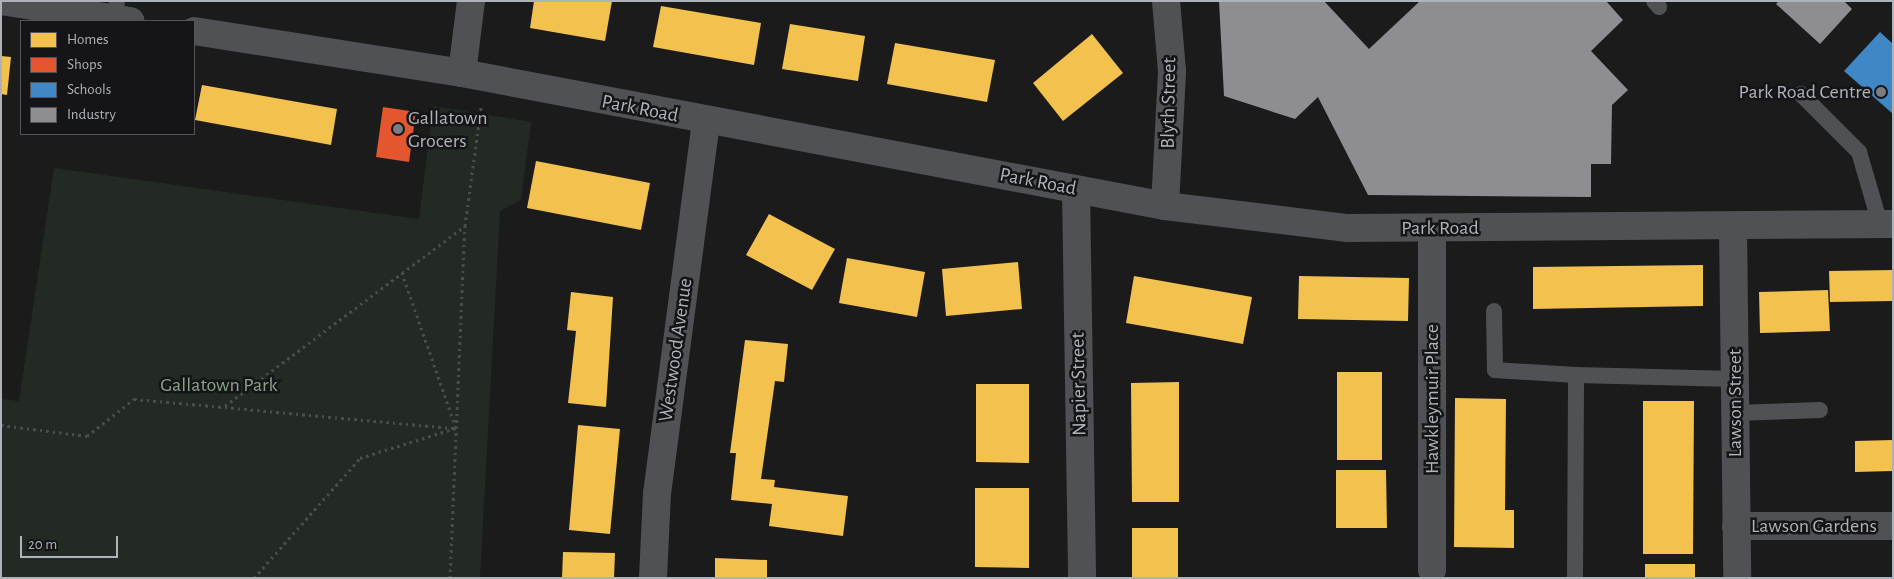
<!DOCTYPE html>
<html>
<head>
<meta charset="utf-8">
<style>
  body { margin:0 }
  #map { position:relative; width:1894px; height:579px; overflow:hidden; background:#1b1b1b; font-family:"Alegreya Sans",sans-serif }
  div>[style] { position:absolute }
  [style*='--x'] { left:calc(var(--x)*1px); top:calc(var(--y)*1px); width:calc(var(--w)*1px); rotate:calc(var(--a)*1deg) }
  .green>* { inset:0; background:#232a24 }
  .homes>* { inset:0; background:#f2c14e }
  .shops>* { inset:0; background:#e4572e }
  .schools>* { inset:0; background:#3f88c5 }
  .industry>* { inset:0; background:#8d8d92 }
  .path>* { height:3px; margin-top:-1.5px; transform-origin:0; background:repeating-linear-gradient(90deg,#4b4c4f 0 2.5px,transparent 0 6.5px) }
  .service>* { height:16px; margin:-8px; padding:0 8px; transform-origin:8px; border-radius:8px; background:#505154 }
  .minor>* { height:28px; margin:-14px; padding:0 14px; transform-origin:14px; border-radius:14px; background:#505154 }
  .dots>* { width:14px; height:14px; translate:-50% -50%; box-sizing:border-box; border:2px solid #151517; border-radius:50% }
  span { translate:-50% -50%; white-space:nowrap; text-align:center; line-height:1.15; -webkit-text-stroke:5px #151517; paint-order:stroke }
  .poi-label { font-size:20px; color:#aeb2ba }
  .right { translate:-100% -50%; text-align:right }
  .left { translate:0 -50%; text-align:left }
  .street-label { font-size:20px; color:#aeb2ba }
  .park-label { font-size:20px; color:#87a387 }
  .frame { position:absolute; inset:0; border:2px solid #aeb2ba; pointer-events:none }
  .legend { position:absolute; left:20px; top:20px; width:175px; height:115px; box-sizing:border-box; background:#151517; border:1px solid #525458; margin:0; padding:6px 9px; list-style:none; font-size:15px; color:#aeb2ba }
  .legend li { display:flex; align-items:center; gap:10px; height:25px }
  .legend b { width:25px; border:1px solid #525458 }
  .scale { position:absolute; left:20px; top:536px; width:98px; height:22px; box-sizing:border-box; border:2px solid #aeb2ba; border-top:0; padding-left:6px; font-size:15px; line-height:18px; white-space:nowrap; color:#aeb2ba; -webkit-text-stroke:4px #151517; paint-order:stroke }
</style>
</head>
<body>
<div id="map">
  <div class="green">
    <i style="clip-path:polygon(433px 106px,531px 122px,521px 200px,500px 211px,480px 578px,1px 578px,1px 399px,19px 401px,54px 168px,419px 219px)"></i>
  </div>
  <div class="homes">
    <i style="clip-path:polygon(534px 1px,612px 1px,605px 41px,530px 28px)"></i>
    <i style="clip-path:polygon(661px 6px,761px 23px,754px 65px,653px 47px)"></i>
    <i style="clip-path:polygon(790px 24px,865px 36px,858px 81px,782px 69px)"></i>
    <i style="clip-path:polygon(1092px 34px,1123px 73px,1063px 121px,1033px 83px)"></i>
    <i style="clip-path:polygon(895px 43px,995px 60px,987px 102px,887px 84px)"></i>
    <i style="clip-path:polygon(1px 56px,11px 57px,7px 95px,1px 94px)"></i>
    <i style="clip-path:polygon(202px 85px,337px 109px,331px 145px,195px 120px)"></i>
    <i style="clip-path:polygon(536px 161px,650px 183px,641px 230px,527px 208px)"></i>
    <i style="clip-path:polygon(769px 214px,835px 249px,812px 290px,746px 255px)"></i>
    <i style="clip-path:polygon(847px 258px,925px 272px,917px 317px,839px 303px)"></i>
    <i style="clip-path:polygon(1018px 262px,1022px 309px,946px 316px,942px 269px)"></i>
    <i style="clip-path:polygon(1703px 265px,1703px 306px,1533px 309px,1533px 267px)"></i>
    <i style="clip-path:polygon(1893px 270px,1893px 301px,1830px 302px,1829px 271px)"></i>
    <i style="clip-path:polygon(1134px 276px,1252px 297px,1243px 344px,1126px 323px)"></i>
    <i style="clip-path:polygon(1299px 276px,1409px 278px,1408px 321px,1298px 319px)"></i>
    <i style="clip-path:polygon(1828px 290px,1830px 331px,1760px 333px,1759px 292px)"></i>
    <i style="clip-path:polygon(571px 292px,613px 297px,606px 407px,568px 403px,576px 331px,567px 330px)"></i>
    <i style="clip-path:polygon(745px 340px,788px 344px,784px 382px,775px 381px,761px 479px,775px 480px,774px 487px,848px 496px,843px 536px,769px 526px,772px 504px,731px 500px,736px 453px,730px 453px)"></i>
    <i style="clip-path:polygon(1337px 372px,1382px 372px,1382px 460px,1337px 460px)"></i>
    <i style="clip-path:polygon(1179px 382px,1179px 502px,1132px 502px,1131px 383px)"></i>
    <i style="clip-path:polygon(976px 384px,1029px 384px,1029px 463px,976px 462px)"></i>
    <i style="clip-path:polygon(1455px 398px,1506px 399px,1505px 510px,1514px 510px,1514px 548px,1454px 547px)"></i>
    <i style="clip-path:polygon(1643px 401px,1694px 401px,1693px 554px,1643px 554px)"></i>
    <i style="clip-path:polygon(578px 425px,620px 429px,610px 534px,569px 530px)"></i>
    <i style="clip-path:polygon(1893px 440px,1893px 471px,1855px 472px,1855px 441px)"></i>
    <i style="clip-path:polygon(1336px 470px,1386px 470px,1387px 528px,1336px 528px)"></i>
    <i style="clip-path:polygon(975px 488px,1029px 488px,1029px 568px,975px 567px)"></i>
    <i style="clip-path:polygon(1132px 528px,1178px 528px,1178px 578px,1132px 578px)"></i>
    <i style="clip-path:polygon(563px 552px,615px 553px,614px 578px,562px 578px)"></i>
    <i style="clip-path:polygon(715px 558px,767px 560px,767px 578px,715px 578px)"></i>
    <i style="clip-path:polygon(1645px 564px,1695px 564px,1695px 578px,1645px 578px)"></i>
  </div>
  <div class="shops">
    <i style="clip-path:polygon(383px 107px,416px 112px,409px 162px,376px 157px)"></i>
  </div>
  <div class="schools">
    <i style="clip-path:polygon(1880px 32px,1893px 44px,1893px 114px,1844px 71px)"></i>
  </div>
  <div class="industry">
    <i style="clip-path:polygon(1219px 1px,1324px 1px,1369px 49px,1420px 1px,1606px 1px,1623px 20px,1591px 51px,1628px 90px,1612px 105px,1611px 164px,1591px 164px,1591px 197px,1368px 195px,1318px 97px,1295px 119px,1224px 96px)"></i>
    <i style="clip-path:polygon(1779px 1px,1844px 1px,1852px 9px,1820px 44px,1776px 4px)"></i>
  </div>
  <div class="path">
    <i style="--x:225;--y:406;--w:221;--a:-36.9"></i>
    <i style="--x:1;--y:425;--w:87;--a:7.3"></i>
    <i style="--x:87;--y:436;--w:60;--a:-38.2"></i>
    <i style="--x:134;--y:399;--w:322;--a:5.2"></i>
    <i style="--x:254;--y:578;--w:160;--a:-48.5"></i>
    <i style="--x:360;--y:458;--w:101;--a:-17.4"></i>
    <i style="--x:456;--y:428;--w:164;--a:-109.2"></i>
    <i style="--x:402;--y:273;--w:79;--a:-36.7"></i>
    <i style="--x:450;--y:578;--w:352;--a:-87.6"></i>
    <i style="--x:465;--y:226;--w:120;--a:-82.3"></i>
  </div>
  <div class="service">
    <i style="--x:1654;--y:1;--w:8;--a:50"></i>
    <i style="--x:115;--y:19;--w:18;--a:-84"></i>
    <i style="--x:1801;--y:94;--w:82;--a:45"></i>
    <i style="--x:1859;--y:152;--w:75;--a:73.7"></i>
    <i style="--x:1494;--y:311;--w:59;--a:89"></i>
    <i style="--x:1495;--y:370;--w:81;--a:3.5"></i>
    <i style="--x:1735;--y:413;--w:85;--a:-2"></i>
    <i style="--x:1575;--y:578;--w:203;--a:-89.7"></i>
    <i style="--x:1576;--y:375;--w:159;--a:1.4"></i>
  </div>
  <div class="minor">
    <i style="--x:1;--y:1;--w:131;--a:8.8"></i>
    <i style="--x:194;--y:31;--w:271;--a:8.9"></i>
    <i style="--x:462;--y:73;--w:715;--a:10.71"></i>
    <i style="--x:1165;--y:206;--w:184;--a:6.9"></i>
    <i style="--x:1348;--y:228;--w:545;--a:-0.42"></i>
    <i style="--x:462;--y:73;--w:73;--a:-82.9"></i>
    <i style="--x:1076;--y:190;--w:388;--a:89.1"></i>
    <i style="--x:1165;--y:206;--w:135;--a:-87"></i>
    <i style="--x:1172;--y:71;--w:70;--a:-94.9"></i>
    <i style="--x:1733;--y:228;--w:350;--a:89.3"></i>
    <i style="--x:1736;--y:526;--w:157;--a:0"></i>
    <i style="--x:1432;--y:570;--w:342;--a:-90"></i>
    <i style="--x:653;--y:578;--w:84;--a:-87.3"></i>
    <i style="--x:657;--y:494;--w:374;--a:-82.5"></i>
  </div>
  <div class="dots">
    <i style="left:1881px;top:92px;background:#7b7d82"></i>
    <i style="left:398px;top:129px;background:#7b7d82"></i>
  </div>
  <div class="poi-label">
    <span class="right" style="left:1871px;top:92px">Park Road Centre</span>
    <span class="left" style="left:408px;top:130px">Gallatown<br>Grocers</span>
  </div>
  <div class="street-label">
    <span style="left:1169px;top:103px;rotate:-89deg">Blyth Street</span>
    <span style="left:640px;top:109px;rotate:11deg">Park Road</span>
    <span style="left:1038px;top:182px;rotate:11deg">Park Road</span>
    <span style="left:1440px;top:228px">Park Road</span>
    <span style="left:676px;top:350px;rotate:-82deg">Westwood Avenue</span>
    <span style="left:1079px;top:384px;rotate:-91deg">Napier Street</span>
    <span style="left:1432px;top:399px;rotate:-90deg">Hawkleymuir Place</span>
    <span style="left:1735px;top:403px;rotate:-90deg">Lawson Street</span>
    <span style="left:1814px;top:526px">Lawson Gardens</span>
  </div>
  <div class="park-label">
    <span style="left:219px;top:385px">Gallatown Park</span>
  </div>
  <div class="frame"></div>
  <ul class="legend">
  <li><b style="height:14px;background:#f2c14e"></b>Homes</li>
  <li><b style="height:14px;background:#e4572e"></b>Shops</li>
  <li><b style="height:14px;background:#3f88c5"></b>Schools</li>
  <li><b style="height:14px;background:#8d8d92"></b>Industry</li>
  </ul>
  <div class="scale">20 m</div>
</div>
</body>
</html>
